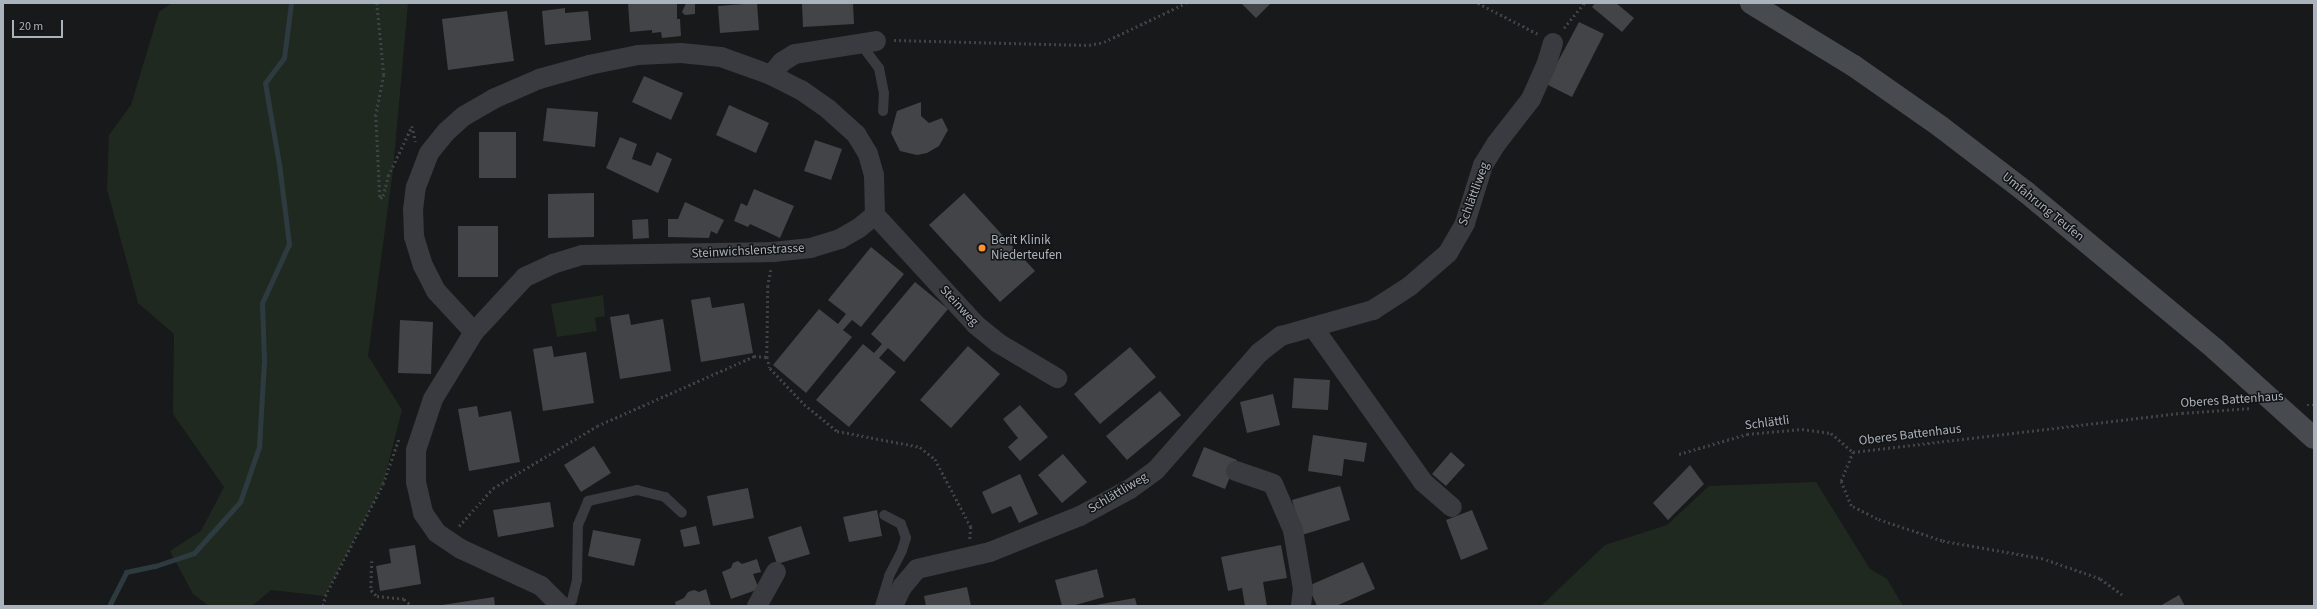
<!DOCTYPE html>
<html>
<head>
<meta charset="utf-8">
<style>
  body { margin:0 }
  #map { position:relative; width:2317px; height:609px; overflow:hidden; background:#18191b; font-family:"Source Sans 3",sans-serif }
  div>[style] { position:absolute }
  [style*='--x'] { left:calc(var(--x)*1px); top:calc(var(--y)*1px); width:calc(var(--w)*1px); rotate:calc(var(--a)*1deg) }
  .green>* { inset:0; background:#202920 }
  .stream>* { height:5px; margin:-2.5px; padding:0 2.5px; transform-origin:2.5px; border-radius:2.5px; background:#2d3b40 }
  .building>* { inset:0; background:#424448 }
  .path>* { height:2.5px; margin-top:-1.25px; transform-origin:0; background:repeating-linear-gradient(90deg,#3f4347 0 2px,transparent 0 5px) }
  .service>* { height:10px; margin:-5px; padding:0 5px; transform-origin:5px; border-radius:5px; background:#393b40 }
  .minor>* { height:20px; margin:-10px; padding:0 10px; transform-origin:10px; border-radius:10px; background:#393b40 }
  .secondary>* { height:22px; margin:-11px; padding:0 11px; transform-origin:11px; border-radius:11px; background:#474b50 }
  .dots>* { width:11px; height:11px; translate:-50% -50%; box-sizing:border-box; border:2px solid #131416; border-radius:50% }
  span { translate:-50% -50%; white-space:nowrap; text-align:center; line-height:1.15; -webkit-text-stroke:3px #131416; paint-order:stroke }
  .street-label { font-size:13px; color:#aab2bb }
  .poi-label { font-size:13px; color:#aab2bb }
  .left { translate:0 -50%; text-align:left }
  .frame { position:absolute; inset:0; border:4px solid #aab2bb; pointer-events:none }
  .scale { position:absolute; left:12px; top:20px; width:51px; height:18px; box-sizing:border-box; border:2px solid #aab2bb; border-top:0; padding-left:5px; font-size:12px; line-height:14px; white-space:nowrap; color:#aab2bb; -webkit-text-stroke:3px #131416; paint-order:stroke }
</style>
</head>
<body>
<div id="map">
  <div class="green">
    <i style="clip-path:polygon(172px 3px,408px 3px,393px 170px,368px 356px,402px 410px,383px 484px,325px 596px,271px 590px,252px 606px,209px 606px,193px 594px,170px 551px,201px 531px,224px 487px,173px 414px,174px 334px,138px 303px,107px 189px,109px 135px,131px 105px,159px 12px)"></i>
    <i style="clip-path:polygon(603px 295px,605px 316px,595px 318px,597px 331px,557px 337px,551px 304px)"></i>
    <i style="clip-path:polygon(1816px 482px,1870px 569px,1887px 579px,1903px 606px,1541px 606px,1605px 545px,1667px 525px,1709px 486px)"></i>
  </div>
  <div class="stream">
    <i style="--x:109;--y:606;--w:38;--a:-63"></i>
    <i style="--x:126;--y:572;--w:30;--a:-12"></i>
    <i style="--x:155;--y:566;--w:41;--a:-18.4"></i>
    <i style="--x:194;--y:553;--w:69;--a:-48"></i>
    <i style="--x:240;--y:502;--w:58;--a:-70.9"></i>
    <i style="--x:259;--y:447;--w:87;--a:-86.7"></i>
    <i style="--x:264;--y:360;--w:57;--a:-92"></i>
    <i style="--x:262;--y:303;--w:65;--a:-65.4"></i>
    <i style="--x:289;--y:244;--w:81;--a:-97.1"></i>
    <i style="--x:279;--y:164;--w:82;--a:-99.8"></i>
    <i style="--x:265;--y:83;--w:31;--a:-53"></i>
    <i style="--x:284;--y:58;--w:55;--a:-82.7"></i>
  </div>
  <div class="building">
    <i style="clip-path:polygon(628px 3px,677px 3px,677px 19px,680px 19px,681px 36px,662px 38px,661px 32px,652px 33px,652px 30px,630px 32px)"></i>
    <i style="clip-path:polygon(686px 3px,695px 3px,695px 14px,685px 15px,682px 12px)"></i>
    <i style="clip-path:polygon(757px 3px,759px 30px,720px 33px,718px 6px)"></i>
    <i style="clip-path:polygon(802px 3px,853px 3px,854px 24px,803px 27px)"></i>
    <i style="clip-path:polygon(1241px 3px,1271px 3px,1256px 18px)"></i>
    <i style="clip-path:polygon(1595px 3px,1616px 3px,1634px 18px,1622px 32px,1592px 7px)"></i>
    <i style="clip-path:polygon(565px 8px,565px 13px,588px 11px,591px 40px,545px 45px,542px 11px)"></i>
    <i style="clip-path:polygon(507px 11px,514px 61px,448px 70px,442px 19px)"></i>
    <i style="clip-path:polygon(1579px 22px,1604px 34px,1572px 97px,1546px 84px)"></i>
    <i style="clip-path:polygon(644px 76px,683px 93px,671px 120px,632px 102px)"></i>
    <i style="clip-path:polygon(921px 102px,921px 116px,929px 123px,942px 118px,948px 130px,939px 146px,927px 153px,917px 155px,900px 151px,891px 133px,897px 111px)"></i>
    <i style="clip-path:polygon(729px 105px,769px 123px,756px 153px,716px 135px)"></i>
    <i style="clip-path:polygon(547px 108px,598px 112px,595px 147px,543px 141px)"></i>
    <i style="clip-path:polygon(479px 132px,516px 132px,516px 178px,479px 178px)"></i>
    <i style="clip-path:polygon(620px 137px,637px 144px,632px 159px,651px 166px,657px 152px,672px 159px,658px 193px,606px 168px)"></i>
    <i style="clip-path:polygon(815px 140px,842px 149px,831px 180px,804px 171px)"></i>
    <i style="clip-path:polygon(754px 189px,794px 206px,780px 238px,750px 224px,748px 227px,734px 221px,741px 203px,747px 206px)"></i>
    <i style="clip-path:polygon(594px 193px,594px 237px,548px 238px,548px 194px)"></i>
    <i style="clip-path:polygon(964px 193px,1035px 271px,1000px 302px,929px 225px)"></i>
    <i style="clip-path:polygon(685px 202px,724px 220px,717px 234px,711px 231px,709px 238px,668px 237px,668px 219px,678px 219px)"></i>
    <i style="clip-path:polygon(648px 219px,649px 238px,633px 239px,632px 220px)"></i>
    <i style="clip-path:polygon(458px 226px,498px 226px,498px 277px,458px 277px)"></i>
    <i style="clip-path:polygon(871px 247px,904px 274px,861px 327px,852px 320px,843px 330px,852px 337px,806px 393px,773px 365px,819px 309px,838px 324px,846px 314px,828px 300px)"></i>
    <i style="clip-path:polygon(915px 282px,948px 309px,904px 362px,888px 348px,879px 358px,896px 372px,849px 427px,816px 400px,863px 344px,874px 353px,882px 344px,871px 334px)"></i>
    <i style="clip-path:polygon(710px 297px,712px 308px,744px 303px,753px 353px,701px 362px,691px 300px)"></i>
    <i style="clip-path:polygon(629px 314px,631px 325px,663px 319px,671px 371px,620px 379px,610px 317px)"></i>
    <i style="clip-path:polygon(400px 320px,433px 322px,431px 374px,398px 373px)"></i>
    <i style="clip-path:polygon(552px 346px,554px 357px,586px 352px,594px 403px,543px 411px,533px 349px)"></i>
    <i style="clip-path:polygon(968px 346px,1000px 374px,951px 428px,920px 400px)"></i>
    <i style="clip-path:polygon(1130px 347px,1156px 377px,1100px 424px,1074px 394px)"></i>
    <i style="clip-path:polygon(1294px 378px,1330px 380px,1328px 410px,1292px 408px)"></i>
    <i style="clip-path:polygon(1160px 391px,1181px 415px,1127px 460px,1106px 436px)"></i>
    <i style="clip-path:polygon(1273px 394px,1280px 425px,1247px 433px,1240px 402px)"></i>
    <i style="clip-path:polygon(1020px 405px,1048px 437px,1020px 461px,1008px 447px,1018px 438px,1003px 419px)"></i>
    <i style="clip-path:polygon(477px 406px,479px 417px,511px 411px,520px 462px,469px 471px,458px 409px)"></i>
    <i style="clip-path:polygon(1313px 435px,1367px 443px,1364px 462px,1344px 459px,1342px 476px,1308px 471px)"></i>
    <i style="clip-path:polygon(594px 446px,611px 473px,581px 492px,564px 465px)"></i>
    <i style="clip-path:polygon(1204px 447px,1237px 460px,1225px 489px,1192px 476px)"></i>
    <i style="clip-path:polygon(1451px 452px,1465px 465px,1446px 486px,1432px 474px)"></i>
    <i style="clip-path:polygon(1063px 454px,1087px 482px,1062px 503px,1038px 475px)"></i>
    <i style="clip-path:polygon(1690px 465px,1704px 484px,1668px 520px,1653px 503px)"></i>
    <i style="clip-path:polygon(1020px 474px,1038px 514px,1019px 523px,1011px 506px,992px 514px,982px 492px)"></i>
    <i style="clip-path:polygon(1340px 486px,1350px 520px,1302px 535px,1292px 500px)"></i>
    <i style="clip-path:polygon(748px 488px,754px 518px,713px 526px,707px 496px)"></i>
    <i style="clip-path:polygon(550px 502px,554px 527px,498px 537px,493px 510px)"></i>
    <i style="clip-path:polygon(877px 510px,882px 536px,849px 542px,843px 517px)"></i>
    <i style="clip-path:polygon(1472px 510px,1488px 549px,1461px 560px,1446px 520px)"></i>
    <i style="clip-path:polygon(696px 526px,700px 544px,684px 547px,680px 530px)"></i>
    <i style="clip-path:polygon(801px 526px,810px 554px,777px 564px,768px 537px)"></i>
    <i style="clip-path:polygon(593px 530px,641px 539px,634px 566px,588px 556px)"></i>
    <i style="clip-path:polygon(415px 545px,421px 584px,380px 591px,376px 566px,391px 563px,389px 549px)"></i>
    <i style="clip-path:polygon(1281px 545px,1287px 578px,1263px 582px,1267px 606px,1245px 606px,1242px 588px,1228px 591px,1221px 557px)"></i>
    <i style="clip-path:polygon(757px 559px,761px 572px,753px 574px,759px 589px,731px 599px,722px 572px,731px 568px,733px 563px,738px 561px,742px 564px)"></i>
    <i style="clip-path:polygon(1363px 562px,1375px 589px,1336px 606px,1317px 606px,1308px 586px)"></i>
    <i style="clip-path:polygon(1097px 569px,1104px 597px,1072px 606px,1062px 606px,1055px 580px)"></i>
    <i style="clip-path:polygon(967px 587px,971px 606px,926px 606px,924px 596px)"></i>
    <i style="clip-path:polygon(706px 589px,711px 606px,676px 606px,675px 602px,684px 598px,688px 592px,694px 590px,699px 592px)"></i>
    <i style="clip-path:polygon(2179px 595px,2185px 606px,2160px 606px)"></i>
    <i style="clip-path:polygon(494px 597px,495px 606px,442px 606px,442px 605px)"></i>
    <i style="clip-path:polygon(1135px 598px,1137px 606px,1096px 606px,1096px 605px)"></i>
  </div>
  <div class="path">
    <i style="--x:377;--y:3;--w:72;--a:84.4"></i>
    <i style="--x:384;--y:75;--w:41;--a:101.3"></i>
    <i style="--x:376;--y:115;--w:83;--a:87.2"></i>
    <i style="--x:380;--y:198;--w:4;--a:-34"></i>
    <i style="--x:383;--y:196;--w:21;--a:-76"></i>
    <i style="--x:388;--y:176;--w:55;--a:-64.4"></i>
    <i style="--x:412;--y:126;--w:16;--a:76"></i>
    <i style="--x:1478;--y:3;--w:68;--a:27.3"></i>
    <i style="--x:1564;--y:28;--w:32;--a:-51"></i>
    <i style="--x:894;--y:40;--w:195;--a:1.5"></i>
    <i style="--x:1089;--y:45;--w:15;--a:-11"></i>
    <i style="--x:1104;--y:42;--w:91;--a:-25.4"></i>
    <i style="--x:771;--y:270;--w:16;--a:101"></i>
    <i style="--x:768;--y:286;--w:71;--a:90.8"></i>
    <i style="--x:767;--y:357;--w:11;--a:75"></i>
    <i style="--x:770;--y:368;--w:50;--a:46.6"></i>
    <i style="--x:804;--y:404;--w:43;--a:39.3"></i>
    <i style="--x:837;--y:431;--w:85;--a:10.9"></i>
    <i style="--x:920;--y:447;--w:19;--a:39"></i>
    <i style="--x:935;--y:459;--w:77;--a:62.1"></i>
    <i style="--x:971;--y:527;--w:12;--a:95"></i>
    <i style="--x:2307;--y:405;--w:7;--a:0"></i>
    <i style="--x:1679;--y:454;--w:71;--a:-16.4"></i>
    <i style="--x:1747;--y:434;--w:55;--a:-5.2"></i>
    <i style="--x:1802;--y:429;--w:29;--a:8"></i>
    <i style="--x:1831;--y:433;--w:29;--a:41"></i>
    <i style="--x:459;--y:526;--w:51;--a:-48.2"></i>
    <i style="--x:493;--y:488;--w:121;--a:-30.8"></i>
    <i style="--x:597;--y:426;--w:172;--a:-24"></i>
    <i style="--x:754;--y:356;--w:13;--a:4"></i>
    <i style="--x:372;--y:561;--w:29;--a:92"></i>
    <i style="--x:371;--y:590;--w:8;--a:45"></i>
    <i style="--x:377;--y:596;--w:27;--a:6"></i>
    <i style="--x:404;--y:599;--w:11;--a:41"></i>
    <i style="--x:2122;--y:595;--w:27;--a:-144"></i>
    <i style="--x:2100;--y:579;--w:60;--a:-160.7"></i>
    <i style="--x:2043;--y:559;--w:103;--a:-169.9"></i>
    <i style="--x:1942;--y:541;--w:69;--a:-161.3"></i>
    <i style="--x:1877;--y:519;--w:29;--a:-153"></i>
    <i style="--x:1851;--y:506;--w:27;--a:-112"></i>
    <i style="--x:1841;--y:481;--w:31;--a:-68"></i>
    <i style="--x:1853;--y:452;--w:331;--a:-6.8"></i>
    <i style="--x:2182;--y:413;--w:70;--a:-4.1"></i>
    <i style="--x:323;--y:606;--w:10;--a:-79"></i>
    <i style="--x:325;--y:596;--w:126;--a:-62.6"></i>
    <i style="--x:383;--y:484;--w:49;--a:-70.8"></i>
  </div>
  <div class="service">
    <i style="--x:860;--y:43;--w:31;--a:53"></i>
    <i style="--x:879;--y:68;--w:25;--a:79"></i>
    <i style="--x:884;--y:93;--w:18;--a:93"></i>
    <i style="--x:568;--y:606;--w:7;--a:-56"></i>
    <i style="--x:572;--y:600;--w:21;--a:-76"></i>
    <i style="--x:577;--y:580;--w:55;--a:-89"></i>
    <i style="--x:578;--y:525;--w:26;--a:-67"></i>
    <i style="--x:588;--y:501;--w:50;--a:-12.7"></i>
    <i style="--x:637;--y:490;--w:29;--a:14"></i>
    <i style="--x:665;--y:497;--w:23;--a:43"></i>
    <i style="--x:880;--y:606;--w:31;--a:-73"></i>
    <i style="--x:889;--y:576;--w:29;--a:-63"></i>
    <i style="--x:902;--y:550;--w:13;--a:-72"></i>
    <i style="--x:906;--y:538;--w:15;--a:-110"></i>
    <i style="--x:901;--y:524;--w:19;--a:-152"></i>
  </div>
  <div class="minor">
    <i style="--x:771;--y:75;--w:17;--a:-50"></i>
    <i style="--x:782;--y:62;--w:15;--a:-32"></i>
    <i style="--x:795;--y:54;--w:82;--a:-9.1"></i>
    <i style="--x:875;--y:215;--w:149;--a:47.4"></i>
    <i style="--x:976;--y:325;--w:28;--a:39"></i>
    <i style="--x:998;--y:343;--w:69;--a:30.7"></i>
    <i style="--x:1313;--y:327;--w:190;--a:54.6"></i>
    <i style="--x:1423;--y:482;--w:38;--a:41"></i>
    <i style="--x:474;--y:332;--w:56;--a:-132.8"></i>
    <i style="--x:436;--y:291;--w:28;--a:-117"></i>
    <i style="--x:423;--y:266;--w:31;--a:-107"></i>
    <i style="--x:414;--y:236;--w:26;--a:-92"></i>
    <i style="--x:413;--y:210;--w:23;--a:-83"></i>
    <i style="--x:416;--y:187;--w:36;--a:-69"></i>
    <i style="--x:429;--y:153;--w:27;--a:-51"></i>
    <i style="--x:446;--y:132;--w:24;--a:-42"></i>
    <i style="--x:464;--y:116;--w:34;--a:-30"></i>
    <i style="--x:493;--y:99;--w:50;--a:-23.5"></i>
    <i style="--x:539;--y:79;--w:52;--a:-15.6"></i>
    <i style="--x:589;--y:65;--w:50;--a:-11.5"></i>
    <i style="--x:638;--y:55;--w:43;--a:-2.7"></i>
    <i style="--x:681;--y:53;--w:40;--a:5.7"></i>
    <i style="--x:721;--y:57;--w:53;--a:19.8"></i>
    <i style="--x:771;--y:75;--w:34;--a:27"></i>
    <i style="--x:801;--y:90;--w:33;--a:35"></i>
    <i style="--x:828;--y:109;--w:38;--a:42"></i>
    <i style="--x:856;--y:134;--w:23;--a:59"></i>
    <i style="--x:868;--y:154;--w:22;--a:74"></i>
    <i style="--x:874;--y:175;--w:40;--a:88.6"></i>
    <i style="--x:875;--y:215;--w:21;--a:141"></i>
    <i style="--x:859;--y:228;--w:22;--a:150"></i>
    <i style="--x:840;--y:239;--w:30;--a:163"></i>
    <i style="--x:811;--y:248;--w:36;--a:174"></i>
    <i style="--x:775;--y:252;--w:193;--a:179.1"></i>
    <i style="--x:582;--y:255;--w:30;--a:163"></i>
    <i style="--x:553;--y:264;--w:31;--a:155"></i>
    <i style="--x:525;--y:277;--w:75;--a:132.8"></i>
    <i style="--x:474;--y:332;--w:79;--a:121.5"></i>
    <i style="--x:433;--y:399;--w:54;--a:108.4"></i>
    <i style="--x:416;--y:450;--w:32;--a:90"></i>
    <i style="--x:416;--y:482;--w:32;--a:77"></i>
    <i style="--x:423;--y:513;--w:24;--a:55"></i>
    <i style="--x:437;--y:533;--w:29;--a:34"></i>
    <i style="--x:461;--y:549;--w:88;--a:24.8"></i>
    <i style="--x:541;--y:586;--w:28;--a:45"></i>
    <i style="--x:1236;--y:471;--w:39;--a:19"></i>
    <i style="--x:1273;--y:484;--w:50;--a:66.5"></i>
    <i style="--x:1293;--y:530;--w:60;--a:80.4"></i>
    <i style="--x:1303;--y:589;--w:17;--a:97"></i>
    <i style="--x:757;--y:606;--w:39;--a:-61"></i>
    <i style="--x:893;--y:606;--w:21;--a:-65"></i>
    <i style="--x:902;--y:587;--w:23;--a:-50"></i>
    <i style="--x:917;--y:569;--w:75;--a:-13.1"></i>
    <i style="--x:990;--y:552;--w:97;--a:-21.8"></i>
    <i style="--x:1080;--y:516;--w:57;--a:-28.4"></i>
    <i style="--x:1130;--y:489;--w:32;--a:-36"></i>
    <i style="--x:1156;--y:470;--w:156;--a:-48.6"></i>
    <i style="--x:1259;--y:353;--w:28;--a:-38"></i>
    <i style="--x:1281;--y:336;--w:96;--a:-15.8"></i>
    <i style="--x:1373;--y:310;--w:44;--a:-33"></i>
    <i style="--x:1410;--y:286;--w:50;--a:-41"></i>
    <i style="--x:1448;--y:253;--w:34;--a:-60"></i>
    <i style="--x:1465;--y:223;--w:61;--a:-72.8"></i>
    <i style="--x:1483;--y:165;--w:25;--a:-58"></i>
    <i style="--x:1496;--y:144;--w:57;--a:-52.1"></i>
    <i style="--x:1531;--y:99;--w:36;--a:-66"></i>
    <i style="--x:1546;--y:66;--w:24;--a:-73"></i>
  </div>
  <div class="secondary">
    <i style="--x:1751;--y:3;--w:121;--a:31.5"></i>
    <i style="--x:1854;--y:66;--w:106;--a:35"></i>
    <i style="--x:1941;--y:127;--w:107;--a:37.4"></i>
    <i style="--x:2026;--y:192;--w:246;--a:39.7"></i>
    <i style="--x:2215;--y:349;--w:133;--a:42"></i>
  </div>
  <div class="dots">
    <i style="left:982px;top:248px;background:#fd922e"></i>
  </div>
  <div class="street-label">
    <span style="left:1474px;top:194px;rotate:-70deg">Schlättliweg</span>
    <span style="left:2043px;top:207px;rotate:39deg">Umfahrung Teufen</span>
    <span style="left:748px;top:251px;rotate:-3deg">Steinwichslenstrasse</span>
    <span style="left:959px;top:306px;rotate:47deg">Steinweg</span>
    <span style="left:2232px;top:400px;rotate:-4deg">Oberes Battenhaus</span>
    <span style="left:1767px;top:423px;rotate:-7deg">Schlättli</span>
    <span style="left:1910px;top:435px;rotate:-7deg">Oberes Battenhaus</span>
    <span style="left:1118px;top:493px;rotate:-31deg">Schlättliweg</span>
  </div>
  <div class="poi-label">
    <span class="left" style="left:991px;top:248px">Berit Klinik<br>Niederteufen</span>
  </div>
  <div class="frame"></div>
  <div class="scale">20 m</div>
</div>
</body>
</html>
